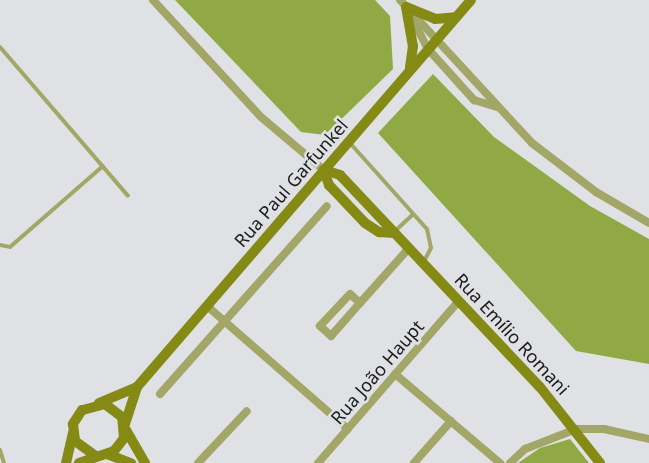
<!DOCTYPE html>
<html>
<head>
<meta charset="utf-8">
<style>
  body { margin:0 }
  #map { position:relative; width:649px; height:463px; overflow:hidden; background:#e0e1e4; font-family:"Noto Sans",sans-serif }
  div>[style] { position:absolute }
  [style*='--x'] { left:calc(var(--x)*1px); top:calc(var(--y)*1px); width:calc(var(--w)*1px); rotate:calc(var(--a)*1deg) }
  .forest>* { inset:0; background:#91a944 }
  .lane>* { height:4px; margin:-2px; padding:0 2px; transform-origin:2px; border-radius:2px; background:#a2a768 }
  .street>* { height:8px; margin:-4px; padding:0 4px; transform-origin:4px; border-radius:4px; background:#a2a768 }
  .secondary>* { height:10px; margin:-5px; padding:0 5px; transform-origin:5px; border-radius:5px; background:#848a14 }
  span { translate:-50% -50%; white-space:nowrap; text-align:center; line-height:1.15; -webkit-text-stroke:5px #e0e1e4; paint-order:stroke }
  .street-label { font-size:18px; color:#1c1c1d }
</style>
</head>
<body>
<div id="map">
  <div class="forest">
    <i style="clip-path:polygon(175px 0,375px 0,390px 16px,393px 69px,325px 135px,301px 132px)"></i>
    <i style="clip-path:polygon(433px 74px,494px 137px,590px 206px,649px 239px,649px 364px,576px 351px,378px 133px)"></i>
    <i style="clip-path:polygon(570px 439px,589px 463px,518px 463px,540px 448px)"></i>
  </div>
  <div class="lane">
    <i style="--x:0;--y:47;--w:196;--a:49.3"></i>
    <i style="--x:350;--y:143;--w:115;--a:48.2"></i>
    <i style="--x:427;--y:229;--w:19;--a:78"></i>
    <i style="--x:431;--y:248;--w:17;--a:118"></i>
    <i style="--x:394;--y:232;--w:26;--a:-43"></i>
    <i style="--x:0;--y:245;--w:10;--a:11"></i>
    <i style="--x:10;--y:247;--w:123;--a:-41.1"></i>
    <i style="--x:0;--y:450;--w:14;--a:73"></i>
  </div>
  <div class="street">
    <i style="--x:153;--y:0;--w:159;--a:47.3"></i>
    <i style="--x:261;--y:117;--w:82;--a:40.1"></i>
    <i style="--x:400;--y:0;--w:195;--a:47.3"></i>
    <i style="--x:532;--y:143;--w:81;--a:37.4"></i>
    <i style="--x:596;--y:192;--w:61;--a:30.3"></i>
    <i style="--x:410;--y:14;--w:39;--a:63"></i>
    <i style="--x:428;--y:49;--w:69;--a:48"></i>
    <i style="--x:474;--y:100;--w:24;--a:17"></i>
    <i style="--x:360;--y:303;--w:13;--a:-138"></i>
    <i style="--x:350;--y:294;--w:44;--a:133.2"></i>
    <i style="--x:320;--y:326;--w:15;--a:42"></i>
    <i style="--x:331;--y:336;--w:44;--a:-48.7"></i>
    <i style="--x:360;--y:303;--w:74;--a:-48.3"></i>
    <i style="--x:207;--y:306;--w:187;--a:41.1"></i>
    <i style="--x:395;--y:374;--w:138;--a:40.3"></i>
    <i style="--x:160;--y:394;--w:251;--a:-48.4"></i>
    <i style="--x:198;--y:463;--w:71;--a:-46.7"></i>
    <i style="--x:318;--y:463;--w:215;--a:-49"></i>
    <i style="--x:414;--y:463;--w:56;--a:-48.6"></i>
    <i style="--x:510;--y:463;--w:21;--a:-43"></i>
    <i style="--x:525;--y:449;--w:55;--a:-21.4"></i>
    <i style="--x:576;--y:429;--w:28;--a:0"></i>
    <i style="--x:604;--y:429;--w:46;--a:12.5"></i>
  </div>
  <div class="secondary">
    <i style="--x:406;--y:7;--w:40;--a:80"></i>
    <i style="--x:413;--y:46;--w:22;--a:98"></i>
    <i style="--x:406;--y:7;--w:31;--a:22"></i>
    <i style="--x:435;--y:19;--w:21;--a:-5"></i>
    <i style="--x:324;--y:170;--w:17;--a:17"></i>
    <i style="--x:340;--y:175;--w:291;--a:46.7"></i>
    <i style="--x:540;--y:387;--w:97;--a:51.7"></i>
    <i style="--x:324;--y:170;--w:16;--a:72"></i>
    <i style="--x:329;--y:185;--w:52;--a:46.5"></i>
    <i style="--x:365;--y:223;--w:17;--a:33"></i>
    <i style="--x:379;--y:232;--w:15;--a:4"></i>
    <i style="--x:99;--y:403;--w:41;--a:-22.8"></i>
    <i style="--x:125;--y:424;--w:39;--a:-72"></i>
    <i style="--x:137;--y:387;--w:511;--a:-49.2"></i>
    <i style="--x:126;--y:430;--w:38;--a:60"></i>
    <i style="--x:107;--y:454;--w:26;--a:21"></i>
    <i style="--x:66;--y:463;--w:31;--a:-77"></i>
    <i style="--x:79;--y:463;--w:37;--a:-19"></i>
    <i style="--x:114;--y:451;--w:16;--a:-52"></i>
    <i style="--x:124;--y:438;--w:21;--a:-95"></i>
    <i style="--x:122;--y:417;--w:21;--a:-143"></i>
    <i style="--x:105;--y:404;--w:24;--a:165"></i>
    <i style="--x:82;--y:410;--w:17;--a:123"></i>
    <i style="--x:73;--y:424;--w:17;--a:83"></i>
    <i style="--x:75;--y:441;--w:26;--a:36"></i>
  </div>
  <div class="street-label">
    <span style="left:291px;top:183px;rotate:-49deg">Rua Paul Garfunkel</span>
    <span style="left:512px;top:334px;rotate:47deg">Rua Emílio Romani</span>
    <span style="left:377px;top:372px;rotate:-49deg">Rua João Haupt</span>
  </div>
</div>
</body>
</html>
